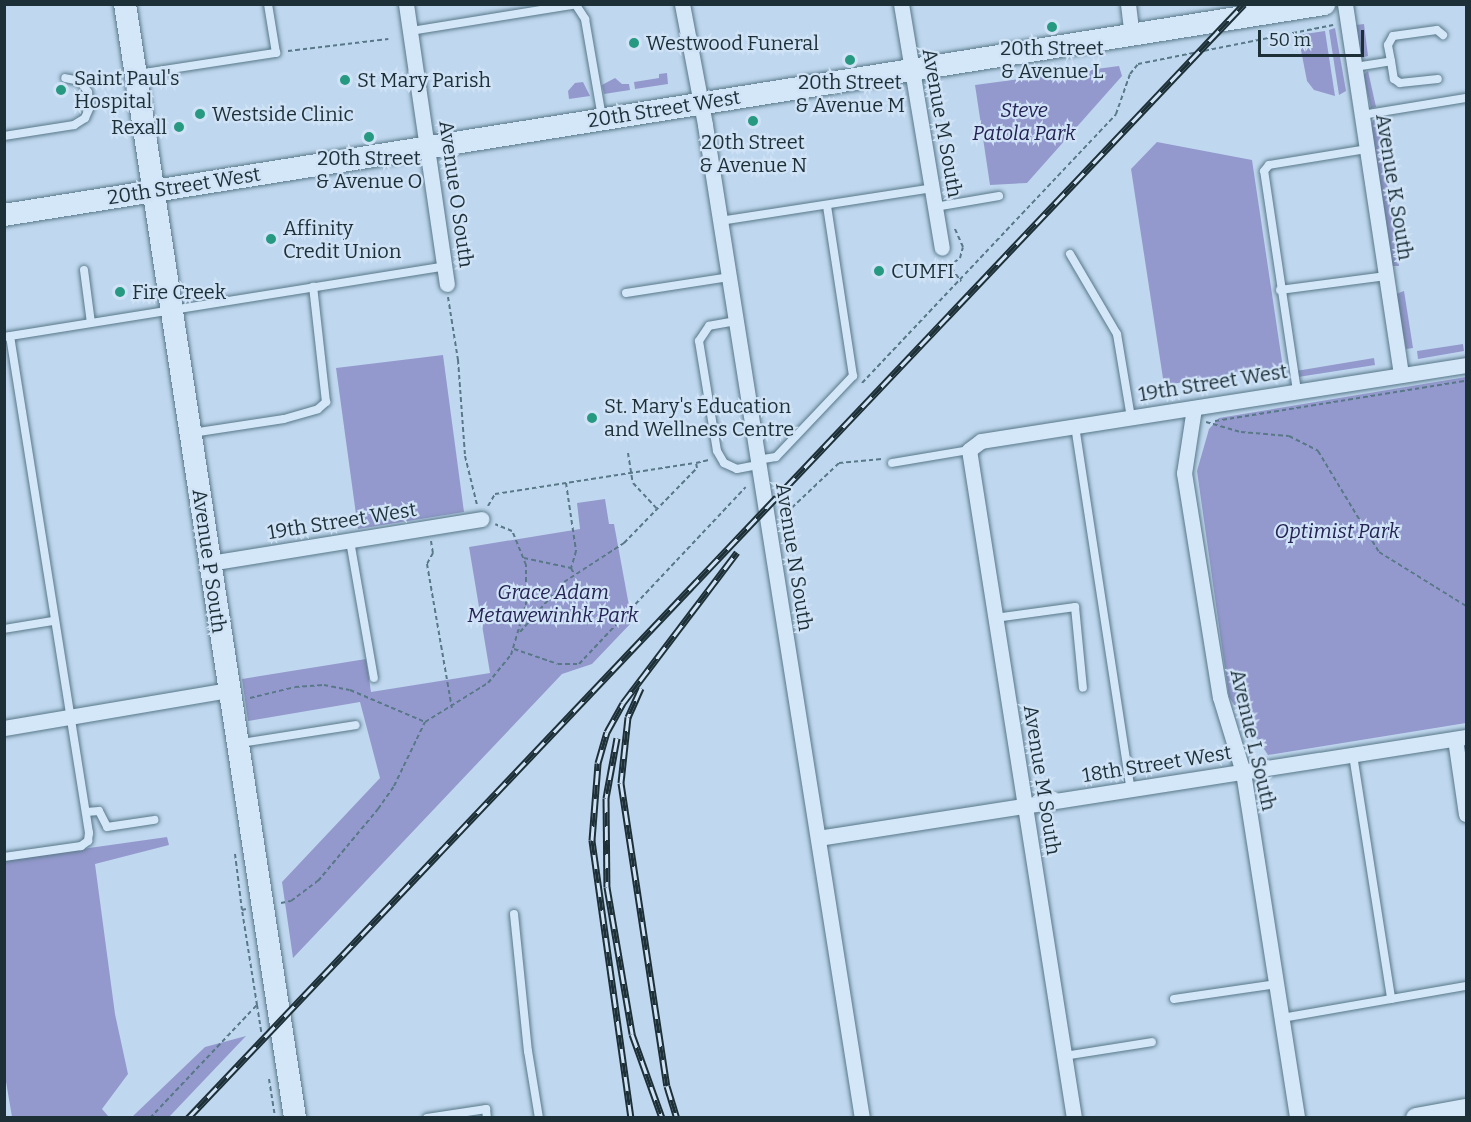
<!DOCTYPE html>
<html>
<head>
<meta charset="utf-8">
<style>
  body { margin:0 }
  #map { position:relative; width:1471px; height:1122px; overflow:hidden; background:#c0d8ef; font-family:Bitter,serif }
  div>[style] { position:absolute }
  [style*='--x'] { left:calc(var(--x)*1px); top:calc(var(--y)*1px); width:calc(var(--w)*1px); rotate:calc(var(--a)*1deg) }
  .green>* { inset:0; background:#9499cd }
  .path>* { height:2px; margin-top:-1px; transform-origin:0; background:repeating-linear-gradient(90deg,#587888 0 4.5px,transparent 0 7.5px) }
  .roads { filter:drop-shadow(0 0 2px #587888) drop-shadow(0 0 2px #587888) }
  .service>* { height:8px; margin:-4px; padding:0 4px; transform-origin:4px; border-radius:4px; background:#d4e7f9 }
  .minor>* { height:15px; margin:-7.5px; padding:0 7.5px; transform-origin:7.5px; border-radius:7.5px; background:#d4e7f9 }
  .tertiary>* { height:20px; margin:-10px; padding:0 10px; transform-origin:10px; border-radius:10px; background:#d4e7f9 }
  .secondary>* { height:22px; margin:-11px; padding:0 11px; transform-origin:11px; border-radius:11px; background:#d4e7f9 }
  .rail>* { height:7px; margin-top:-3.5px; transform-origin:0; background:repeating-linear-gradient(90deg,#d0e3f6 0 14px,#1d3038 0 28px); box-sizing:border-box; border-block:2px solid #1d3038 }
  .dots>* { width:16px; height:16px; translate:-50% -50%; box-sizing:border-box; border:3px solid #d0e3f6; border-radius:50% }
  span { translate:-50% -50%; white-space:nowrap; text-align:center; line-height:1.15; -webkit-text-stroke:4.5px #d0e3f6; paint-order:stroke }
  .poi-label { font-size:20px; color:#1d3038 }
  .left { translate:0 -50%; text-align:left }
  .right { translate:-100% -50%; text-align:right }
  .street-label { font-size:20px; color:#1d3038 }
  .park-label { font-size:20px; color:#252354; font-style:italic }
  .frame { position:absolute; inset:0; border:6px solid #1d3038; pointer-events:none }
  .scale { position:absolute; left:1258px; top:30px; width:106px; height:27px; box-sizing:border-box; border:3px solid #1d3038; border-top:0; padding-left:8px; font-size:18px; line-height:21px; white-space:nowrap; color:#1d3038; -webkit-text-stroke:4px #d0e3f6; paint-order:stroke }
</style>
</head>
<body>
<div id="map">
  <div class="green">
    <i style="clip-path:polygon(1364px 24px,1368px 56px,1361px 58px,1356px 25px)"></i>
    <i style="clip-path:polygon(1335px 28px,1346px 91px,1339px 95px,1329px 30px)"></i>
    <i style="clip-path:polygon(1325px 31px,1335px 96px,1314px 90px,1307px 81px,1298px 35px)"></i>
    <i style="clip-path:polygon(1119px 66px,1122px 76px,1027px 183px,990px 185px,975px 85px)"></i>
    <i style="clip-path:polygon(1368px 71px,1376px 107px,1371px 108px,1363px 75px)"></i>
    <i style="clip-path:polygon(667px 73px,668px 84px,635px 89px,634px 82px,659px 78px,659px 74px)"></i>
    <i style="clip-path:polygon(615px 78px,622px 84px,629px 84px,630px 90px,604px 94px,602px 85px)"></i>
    <i style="clip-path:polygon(583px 82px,590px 96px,569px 99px,568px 91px,575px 83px)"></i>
    <i style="clip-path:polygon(1374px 119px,1378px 119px,1399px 266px,1392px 266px,1371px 125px)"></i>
    <i style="clip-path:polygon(1157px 142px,1252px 160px,1283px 368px,1164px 385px,1131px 169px)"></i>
    <i style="clip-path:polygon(1404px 291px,1413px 348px,1406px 349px,1396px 294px)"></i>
    <i style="clip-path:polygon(1463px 344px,1464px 351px,1418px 359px,1417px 351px)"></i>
    <i style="clip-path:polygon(443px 355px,464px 512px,358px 529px,336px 368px)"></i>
    <i style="clip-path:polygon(1374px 358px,1375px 365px,1298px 377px,1296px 371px)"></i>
    <i style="clip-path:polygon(1466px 377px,1466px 723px,1268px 755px,1229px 697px,1197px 471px,1209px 429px,1219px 418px)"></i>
    <i style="clip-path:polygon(605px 499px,609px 524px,614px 524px,632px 622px,592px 664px,562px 674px,293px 958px,282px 882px,380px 778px,360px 702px,248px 721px,242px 679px,366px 659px,371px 692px,490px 673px,469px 547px,580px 529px,577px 503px)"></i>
    <i style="clip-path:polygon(167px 837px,169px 845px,95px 864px,115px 1014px,128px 1074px,102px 1109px,109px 1117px,12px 1117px,4px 1070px,4px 860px)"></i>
    <i style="clip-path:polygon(246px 1036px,169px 1117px,132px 1117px,205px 1047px)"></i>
  </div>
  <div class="path">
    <i style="--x:288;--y:51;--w:101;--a:-6.8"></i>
    <i style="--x:947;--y:262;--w:24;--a:54"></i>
    <i style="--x:948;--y:267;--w:15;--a:-37"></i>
    <i style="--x:960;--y:258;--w:11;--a:-75"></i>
    <i style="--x:963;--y:247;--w:22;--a:-114"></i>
    <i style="--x:448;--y:297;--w:64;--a:81"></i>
    <i style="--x:458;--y:360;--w:96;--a:85.8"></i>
    <i style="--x:465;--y:456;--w:50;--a:76.2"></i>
    <i style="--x:862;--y:383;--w:370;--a:-46.6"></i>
    <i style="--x:1116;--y:114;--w:42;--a:-70.7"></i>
    <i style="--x:1130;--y:74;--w:13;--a:-51"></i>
    <i style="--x:1138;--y:64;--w:199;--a:-11.3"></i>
    <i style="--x:1215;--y:421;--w:254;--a:-9.1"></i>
    <i style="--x:1206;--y:422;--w:36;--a:16"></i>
    <i style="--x:1241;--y:432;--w:48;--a:4.8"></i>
    <i style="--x:1289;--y:436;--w:33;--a:27"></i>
    <i style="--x:1318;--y:451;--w:118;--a:58.9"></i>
    <i style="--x:1379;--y:552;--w:102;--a:31.8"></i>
    <i style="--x:628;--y:453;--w:30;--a:81"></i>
    <i style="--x:633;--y:483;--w:35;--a:47"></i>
    <i style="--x:566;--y:483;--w:69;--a:81.6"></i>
    <i style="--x:576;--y:551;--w:18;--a:106"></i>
    <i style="--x:488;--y:506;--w:14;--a:-60"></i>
    <i style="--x:495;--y:494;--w:202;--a:-8.8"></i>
    <i style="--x:781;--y:518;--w:80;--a:-43.5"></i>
    <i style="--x:839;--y:463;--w:43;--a:-5.3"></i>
    <i style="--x:431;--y:541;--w:12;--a:81"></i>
    <i style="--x:433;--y:553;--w:13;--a:119"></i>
    <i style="--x:427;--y:564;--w:146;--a:80.2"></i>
    <i style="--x:524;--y:558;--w:48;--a:12"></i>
    <i style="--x:571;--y:568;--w:7;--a:63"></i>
    <i style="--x:520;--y:632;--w:67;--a:-48.7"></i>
    <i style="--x:564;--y:582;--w:72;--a:-33"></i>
    <i style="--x:624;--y:543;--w:105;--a:-45.8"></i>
    <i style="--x:697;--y:468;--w:5;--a:-101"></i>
    <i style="--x:696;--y:463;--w:13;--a:-13"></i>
    <i style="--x:514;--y:649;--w:46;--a:18.8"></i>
    <i style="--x:558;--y:664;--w:21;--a:0"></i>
    <i style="--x:579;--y:664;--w:243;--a:-46.7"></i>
    <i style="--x:250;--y:698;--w:46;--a:-13.7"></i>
    <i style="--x:295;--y:687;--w:29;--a:-4"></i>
    <i style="--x:324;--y:685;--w:26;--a:11"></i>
    <i style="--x:350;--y:690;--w:82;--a:23.1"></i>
    <i style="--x:1466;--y:713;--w:1;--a:90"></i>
    <i style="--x:235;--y:854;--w:56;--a:82.9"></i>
    <i style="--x:281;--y:903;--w:10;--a:-11"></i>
    <i style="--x:291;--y:901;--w:34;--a:-37"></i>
    <i style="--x:318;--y:881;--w:94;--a:-50.2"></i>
    <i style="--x:378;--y:809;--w:28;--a:-55"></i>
    <i style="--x:394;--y:786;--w:71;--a:-64.2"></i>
    <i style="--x:425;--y:722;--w:74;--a:-31.8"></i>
    <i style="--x:488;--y:683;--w:36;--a:-51"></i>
    <i style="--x:511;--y:655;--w:53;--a:-73.6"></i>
    <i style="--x:526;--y:604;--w:39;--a:-90"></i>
    <i style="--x:526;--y:565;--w:37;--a:-112"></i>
    <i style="--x:512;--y:531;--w:18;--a:-158"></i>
    <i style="--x:257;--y:1005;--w:30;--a:81"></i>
    <i style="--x:269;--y:1079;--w:39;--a:81"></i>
    <i style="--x:150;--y:1118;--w:156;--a:-46.6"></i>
    <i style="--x:257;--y:1005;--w:96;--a:-99"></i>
    <i style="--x:242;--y:910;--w:4;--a:-14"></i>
  </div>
  <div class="roads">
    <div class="service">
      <i style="--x:576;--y:5;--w:17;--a:57"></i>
      <i style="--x:585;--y:19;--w:99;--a:80.2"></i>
      <i style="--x:411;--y:31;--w:168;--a:-9.2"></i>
      <i style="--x:1391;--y:61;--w:18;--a:81"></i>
      <i style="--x:1394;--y:79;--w:7;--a:34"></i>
      <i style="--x:1400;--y:83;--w:38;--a:-6"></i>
      <i style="--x:1355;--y:67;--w:36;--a:-9"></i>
      <i style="--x:1391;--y:61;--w:16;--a:-101"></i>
      <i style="--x:1388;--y:45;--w:10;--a:-61"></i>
      <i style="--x:1393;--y:36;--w:44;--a:-7.8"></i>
      <i style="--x:1437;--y:30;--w:8;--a:40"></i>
      <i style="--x:138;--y:74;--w:140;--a:-8.7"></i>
      <i style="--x:276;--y:53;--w:50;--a:-99.3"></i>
      <i style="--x:1362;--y:115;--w:105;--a:-9.3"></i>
      <i style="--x:4;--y:136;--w:71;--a:-8.9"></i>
      <i style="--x:74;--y:125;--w:13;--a:-32"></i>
      <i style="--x:85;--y:118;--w:12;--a:-66"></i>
      <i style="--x:90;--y:107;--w:15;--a:-98"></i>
      <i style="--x:88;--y:92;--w:14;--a:-126"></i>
      <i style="--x:80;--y:81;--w:15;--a:-169"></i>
      <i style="--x:935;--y:207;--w:65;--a:-9.8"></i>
      <i style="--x:720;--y:221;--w:215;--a:-8.8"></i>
      <i style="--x:1070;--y:254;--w:93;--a:59.6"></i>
      <i style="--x:1117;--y:334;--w:85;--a:80.5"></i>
      <i style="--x:84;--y:270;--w:53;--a:82.5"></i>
      <i style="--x:1280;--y:290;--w:107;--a:-7.5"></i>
      <i style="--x:626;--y:293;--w:104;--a:-8.8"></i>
      <i style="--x:736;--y:321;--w:27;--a:170"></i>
      <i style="--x:709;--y:326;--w:18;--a:124"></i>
      <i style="--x:699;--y:341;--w:111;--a:80.7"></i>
      <i style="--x:717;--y:451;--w:14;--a:60"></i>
      <i style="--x:724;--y:463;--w:14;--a:25"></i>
      <i style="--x:737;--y:469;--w:21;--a:-11"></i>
      <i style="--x:4;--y:337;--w:447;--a:-9.1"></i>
      <i style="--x:1297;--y:391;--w:222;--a:-98.5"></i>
      <i style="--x:1264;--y:171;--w:8;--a:-50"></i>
      <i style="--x:1269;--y:165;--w:99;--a:-9.3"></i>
      <i style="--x:1075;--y:426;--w:368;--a:81.3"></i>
      <i style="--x:192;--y:433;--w:93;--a:-8.7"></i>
      <i style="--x:284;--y:419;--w:35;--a:-16"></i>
      <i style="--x:318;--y:409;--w:11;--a:-41"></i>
      <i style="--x:326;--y:402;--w:116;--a:-96.4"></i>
      <i style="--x:757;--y:460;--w:19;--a:-9"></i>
      <i style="--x:776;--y:457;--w:112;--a:-46.5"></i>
      <i style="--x:853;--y:376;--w:172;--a:-98.7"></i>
      <i style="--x:892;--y:463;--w:78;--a:-9.6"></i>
      <i style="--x:350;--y:541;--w:139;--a:80.1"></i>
      <i style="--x:995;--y:618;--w:81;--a:-7.8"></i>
      <i style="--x:1075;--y:607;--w:81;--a:84.4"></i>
      <i style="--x:4;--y:629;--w:50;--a:-9.3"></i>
      <i style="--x:241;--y:743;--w:116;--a:-8.9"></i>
      <i style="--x:1353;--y:755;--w:247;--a:81.1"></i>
      <i style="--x:86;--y:812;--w:13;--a:-4"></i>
      <i style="--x:99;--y:811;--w:18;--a:63"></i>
      <i style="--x:107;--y:827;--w:48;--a:-8.5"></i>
      <i style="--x:4;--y:857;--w:78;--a:-8.1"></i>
      <i style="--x:81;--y:846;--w:9;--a:-36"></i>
      <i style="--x:88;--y:841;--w:8;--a:-83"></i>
      <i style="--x:89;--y:833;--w:503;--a:-99.03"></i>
      <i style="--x:514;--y:914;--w:138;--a:84.2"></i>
      <i style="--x:528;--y:1051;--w:68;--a:80.7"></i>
      <i style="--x:1174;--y:999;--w:104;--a:-8.3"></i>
      <i style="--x:1282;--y:1018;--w:187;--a:-9.9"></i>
      <i style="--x:1064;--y:1056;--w:89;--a:-9"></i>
      <i style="--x:427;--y:1118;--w:60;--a:-8.7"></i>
      <i style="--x:486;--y:1109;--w:9;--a:84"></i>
    </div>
    <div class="minor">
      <i style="--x:406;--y:4;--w:283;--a:81.7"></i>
      <i style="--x:682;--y:4;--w:123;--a:79.2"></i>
      <i style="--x:705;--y:125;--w:1005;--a:81.02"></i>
      <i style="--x:901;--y:4;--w:247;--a:80.5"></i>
      <i style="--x:1128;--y:4;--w:31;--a:83"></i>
      <i style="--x:1345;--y:4;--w:375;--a:81.4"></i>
      <i style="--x:1194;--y:408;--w:66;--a:98.7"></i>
      <i style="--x:1184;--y:473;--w:227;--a:80.9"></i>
      <i style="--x:1220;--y:697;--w:78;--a:73"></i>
      <i style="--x:1243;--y:772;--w:350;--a:81.1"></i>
      <i style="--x:210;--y:563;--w:275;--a:-9.2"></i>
      <i style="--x:4;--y:728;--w:227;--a:-9.6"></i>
      <i style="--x:1455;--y:739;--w:76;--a:81.7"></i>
      <i style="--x:818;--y:838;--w:656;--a:-8.86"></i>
      <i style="--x:1074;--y:1118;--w:676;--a:-98.93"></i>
      <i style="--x:969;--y:450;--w:15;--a:-37"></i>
      <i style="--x:981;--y:441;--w:491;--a:-8.9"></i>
    </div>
    <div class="tertiary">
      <i style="--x:1416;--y:1118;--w:51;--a:-10.2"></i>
    </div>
    <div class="secondary">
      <i style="--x:125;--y:4;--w:1127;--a:81.32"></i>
      <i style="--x:4;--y:215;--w:1337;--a:-9.08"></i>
    </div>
  </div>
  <div class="rail">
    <i style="--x:641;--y:688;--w:32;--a:114"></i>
    <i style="--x:628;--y:717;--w:66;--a:96.1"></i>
    <i style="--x:621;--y:783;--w:306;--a:81.4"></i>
    <i style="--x:667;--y:1086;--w:34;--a:73"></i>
    <i style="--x:617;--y:738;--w:61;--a:100.4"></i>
    <i style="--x:606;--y:798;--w:89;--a:89.4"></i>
    <i style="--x:607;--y:887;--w:149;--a:80.3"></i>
    <i style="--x:632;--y:1034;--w:89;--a:70.3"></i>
    <i style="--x:188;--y:1118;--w:1535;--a:-46.53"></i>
    <i style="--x:631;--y:1118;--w:281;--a:-98"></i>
    <i style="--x:592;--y:840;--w:77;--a:-85.5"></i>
    <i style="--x:598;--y:763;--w:32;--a:-74"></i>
    <i style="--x:607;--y:732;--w:33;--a:-61"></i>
    <i style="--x:623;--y:703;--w:189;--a:-52.9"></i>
  </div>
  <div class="dots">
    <i style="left:1052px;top:27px;background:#269980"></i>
    <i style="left:634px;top:43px;background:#269980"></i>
    <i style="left:850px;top:60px;background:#269980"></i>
    <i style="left:345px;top:80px;background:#269980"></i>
    <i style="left:61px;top:90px;background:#269980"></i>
    <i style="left:200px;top:114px;background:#269980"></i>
    <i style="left:753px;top:121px;background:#269980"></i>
    <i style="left:179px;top:127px;background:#269980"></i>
    <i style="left:369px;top:137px;background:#269980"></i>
    <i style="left:271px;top:239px;background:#269980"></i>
    <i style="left:879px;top:271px;background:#269980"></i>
    <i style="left:120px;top:292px;background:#269980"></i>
    <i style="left:592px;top:418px;background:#269980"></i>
  </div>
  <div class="poi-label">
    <span class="left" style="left:646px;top:43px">Westwood Funeral</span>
    <span style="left:1052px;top:60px">20th Street<br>&amp; Avenue L</span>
    <span class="left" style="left:74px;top:90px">Saint Paul's<br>Hospital</span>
    <span class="left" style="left:357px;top:80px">St Mary Parish</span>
    <span style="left:850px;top:94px">20th Street<br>&amp; Avenue M</span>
    <span class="left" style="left:212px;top:114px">Westside Clinic</span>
    <span class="right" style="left:167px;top:127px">Rexall</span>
    <span style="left:753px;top:154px">20th Street<br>&amp; Avenue N</span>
    <span style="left:369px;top:170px">20th Street<br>&amp; Avenue O</span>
    <span class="left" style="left:283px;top:240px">Affinity<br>Credit Union</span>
    <span class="left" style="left:891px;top:271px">CUMFI</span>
    <span class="left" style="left:132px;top:292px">Fire Creek</span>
    <span class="left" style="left:604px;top:418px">St. Mary's Education<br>and Wellness Centre</span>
  </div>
  <div class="street-label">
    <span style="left:664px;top:109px;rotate:-9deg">20th Street West</span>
    <span style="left:942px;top:123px;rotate:80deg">Avenue M South</span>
    <span style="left:184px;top:186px;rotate:-9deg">20th Street West</span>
    <span style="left:1394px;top:187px;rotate:81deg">Avenue K South</span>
    <span style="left:456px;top:194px;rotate:82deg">Avenue O South</span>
    <span style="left:1213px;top:383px;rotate:-9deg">19th Street West</span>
    <span style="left:342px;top:521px;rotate:-9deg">19th Street West</span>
    <span style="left:794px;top:557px;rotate:81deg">Avenue N South</span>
    <span style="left:209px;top:561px;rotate:82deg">Avenue P South</span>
    <span style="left:1253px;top:740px;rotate:77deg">Avenue L South</span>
    <span style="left:1157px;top:764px;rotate:-9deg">18th Street West</span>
    <span style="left:1042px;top:780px;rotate:81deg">Avenue M South</span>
  </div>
  <div class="park-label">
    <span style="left:1024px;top:122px">Steve<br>Patola Park</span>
    <span style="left:1337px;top:531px">Optimist Park</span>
    <span style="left:553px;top:604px">Grace Adam<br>Metawewinhk Park</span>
  </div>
  <div class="frame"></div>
  <div class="scale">50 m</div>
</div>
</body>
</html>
